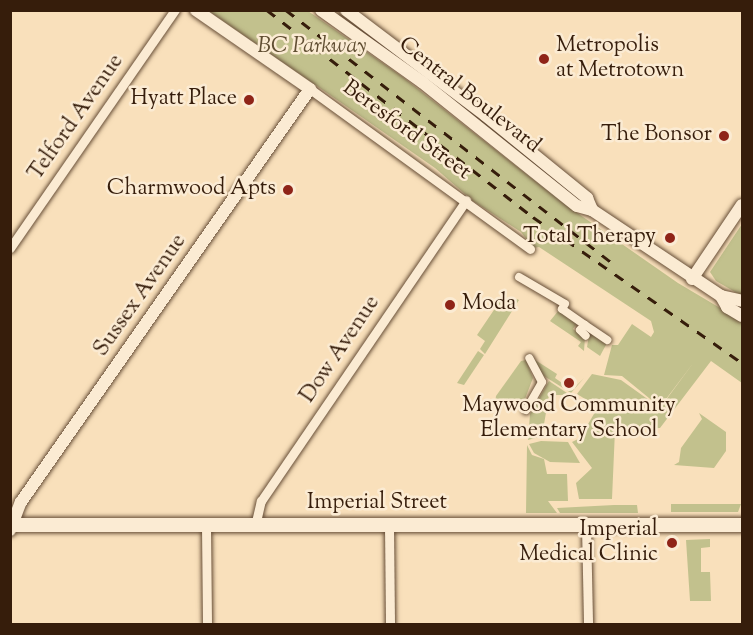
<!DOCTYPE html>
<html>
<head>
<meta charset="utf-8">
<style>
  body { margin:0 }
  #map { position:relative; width:753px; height:635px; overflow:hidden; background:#f9e0bb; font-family:"Sorts Mill Goudy",serif }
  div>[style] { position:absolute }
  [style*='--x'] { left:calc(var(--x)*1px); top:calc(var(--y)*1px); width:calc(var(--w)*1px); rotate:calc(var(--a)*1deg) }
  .green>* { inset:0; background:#c2c18d }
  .roads { filter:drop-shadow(0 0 2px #674e37) drop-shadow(0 0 2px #674e37) }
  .pedestrian>* { height:8px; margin:-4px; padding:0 4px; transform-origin:4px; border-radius:4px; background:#fbebd3 }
  .minor>* { height:9px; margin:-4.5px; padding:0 4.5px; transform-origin:4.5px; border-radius:4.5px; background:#fbebd3 }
  .tertiary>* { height:12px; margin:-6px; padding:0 6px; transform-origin:6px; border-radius:6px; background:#fbebd3 }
  .secondary>* { height:14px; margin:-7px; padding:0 7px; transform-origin:7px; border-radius:7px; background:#fbebd3 }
  .rail>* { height:3px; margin-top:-1.5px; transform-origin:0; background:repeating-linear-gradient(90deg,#361d0b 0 10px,transparent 0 20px) }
  .dots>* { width:16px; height:16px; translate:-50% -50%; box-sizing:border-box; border:3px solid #fbebd3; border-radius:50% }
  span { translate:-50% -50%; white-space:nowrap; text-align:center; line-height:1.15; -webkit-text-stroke:5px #fbebd3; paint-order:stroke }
  .poi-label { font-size:22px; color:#361d0b }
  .left { translate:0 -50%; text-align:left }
  .right { translate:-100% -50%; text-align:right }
  .park-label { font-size:22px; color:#604e32; font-style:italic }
  .street-label { font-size:22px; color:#361d0b }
  .frame { position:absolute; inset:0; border:12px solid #361d0b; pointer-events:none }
</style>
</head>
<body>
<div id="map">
  <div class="green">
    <i style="clip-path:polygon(209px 11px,308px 11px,404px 78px,563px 203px,678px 283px,742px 321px,742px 383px,711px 361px,660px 428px,615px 430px,612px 499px,579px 499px,576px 483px,592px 468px,572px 442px,580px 438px,598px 407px,577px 394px,592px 374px,621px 380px,660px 408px,694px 362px,660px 407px,622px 376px,604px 375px,612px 345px,618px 345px,632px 324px,651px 337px,654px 332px,651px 321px,539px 247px,533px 248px,521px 232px,473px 201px,435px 168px)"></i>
    <i style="clip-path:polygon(742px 224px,742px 296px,716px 281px,710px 272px)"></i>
    <i style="clip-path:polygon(517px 299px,519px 300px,485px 354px,480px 349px,485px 341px,477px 335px,500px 301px,511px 307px)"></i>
    <i style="clip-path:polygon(559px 310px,577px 323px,573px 329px,585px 337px,584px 351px,578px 346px,581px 342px,550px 321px)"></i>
    <i style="clip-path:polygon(590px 330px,607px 343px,600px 356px,587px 347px)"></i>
    <i style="clip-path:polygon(478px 351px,484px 355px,464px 385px,457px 383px)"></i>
    <i style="clip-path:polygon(532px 358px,557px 374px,555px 378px,572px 390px,584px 378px,571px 393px,544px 376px)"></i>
    <i style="clip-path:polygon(526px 360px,533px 378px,523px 404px,495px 404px,496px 396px,521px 361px)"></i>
    <i style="clip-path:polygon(549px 381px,570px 395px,549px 395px,542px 436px,528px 440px,530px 414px)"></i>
    <i style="clip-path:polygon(699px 413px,726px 432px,726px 451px,714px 468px,674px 465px,679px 462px,681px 448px,702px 419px)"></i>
    <i style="clip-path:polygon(541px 441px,568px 442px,580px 463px,550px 462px,534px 453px,529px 444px)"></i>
    <i style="clip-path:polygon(527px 445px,532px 455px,544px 459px,547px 474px,567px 474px,568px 501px,548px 501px,557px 513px,526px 513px)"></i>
    <i style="clip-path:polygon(671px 504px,741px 504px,738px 512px,671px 512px)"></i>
    <i style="clip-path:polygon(614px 505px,637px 505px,638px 513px,560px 513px,557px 508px)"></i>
    <i style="clip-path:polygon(710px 539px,710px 547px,701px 548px,701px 572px,710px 572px,711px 601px,690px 601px,686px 540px)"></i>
  </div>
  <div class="roads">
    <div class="pedestrian">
      <i style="--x:519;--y:277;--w:53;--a:30.4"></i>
      <i style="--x:565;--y:304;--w:6;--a:121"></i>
      <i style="--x:562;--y:309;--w:28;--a:35"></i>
      <i style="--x:585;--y:325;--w:7;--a:135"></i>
      <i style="--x:580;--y:330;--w:8;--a:45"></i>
      <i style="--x:585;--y:325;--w:27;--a:34"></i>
      <i style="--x:526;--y:410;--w:32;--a:-60"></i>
      <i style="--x:542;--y:382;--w:27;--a:-118"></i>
    </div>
    <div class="minor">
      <i style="--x:310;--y:89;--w:272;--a:36"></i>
      <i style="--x:10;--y:248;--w:290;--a:-55.3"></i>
      <i style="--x:586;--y:525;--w:99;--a:88.8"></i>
      <i style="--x:206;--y:526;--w:98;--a:89.4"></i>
      <i style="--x:255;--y:526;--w:26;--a:-77"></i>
      <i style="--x:261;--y:501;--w:364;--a:-55.7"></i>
      <i style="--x:389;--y:526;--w:98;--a:89.4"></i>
    </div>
    <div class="tertiary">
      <i style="--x:321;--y:10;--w:124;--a:35.5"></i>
      <i style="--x:422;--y:82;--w:198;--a:38.7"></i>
      <i style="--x:577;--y:206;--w:16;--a:15"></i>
      <i style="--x:592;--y:210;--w:155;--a:33.7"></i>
      <i style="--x:721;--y:296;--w:13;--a:61"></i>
      <i style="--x:727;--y:307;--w:17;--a:31"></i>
      <i style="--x:346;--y:10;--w:174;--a:37.1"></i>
      <i style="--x:485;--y:115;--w:132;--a:39.1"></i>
      <i style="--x:587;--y:198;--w:13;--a:67"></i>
      <i style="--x:692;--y:279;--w:89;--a:-56"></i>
      <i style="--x:721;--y:296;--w:22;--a:13"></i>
      <i style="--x:10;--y:530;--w:30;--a:-69"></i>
      <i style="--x:21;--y:502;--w:504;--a:-55.02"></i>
      <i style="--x:310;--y:89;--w:139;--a:-145.3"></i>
    </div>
    <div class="secondary">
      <i style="--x:10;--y:525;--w:732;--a:0"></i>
    </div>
  </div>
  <div class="rail">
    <i style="--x:267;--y:10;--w:337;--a:37.9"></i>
    <i style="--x:533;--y:217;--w:255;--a:34.9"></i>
    <i style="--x:286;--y:10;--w:411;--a:37.8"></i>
  </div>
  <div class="dots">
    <i style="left:544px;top:59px;background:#8f2418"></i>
    <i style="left:249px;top:100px;background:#8f2418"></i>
    <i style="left:724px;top:136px;background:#8f2418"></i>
    <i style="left:288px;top:190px;background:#8f2418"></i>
    <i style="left:670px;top:238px;background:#8f2418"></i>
    <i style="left:450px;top:305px;background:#8f2418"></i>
    <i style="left:569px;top:383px;background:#8f2418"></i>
    <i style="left:672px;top:543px;background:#8f2418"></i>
  </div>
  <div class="poi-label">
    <span class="left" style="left:556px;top:59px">Metropolis<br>at Metrotown</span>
    <span class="right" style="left:237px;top:100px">Hyatt Place</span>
    <span class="right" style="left:712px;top:136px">The Bonsor</span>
    <span class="right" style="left:276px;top:190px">Charmwood Apts</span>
    <span class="right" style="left:656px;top:238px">Total Therapy</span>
    <span class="left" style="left:462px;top:305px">Moda</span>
    <span style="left:569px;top:419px">Maywood Community<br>Elementary School</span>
    <span class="right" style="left:658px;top:543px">Imperial<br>Medical Clinic</span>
  </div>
  <div class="park-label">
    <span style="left:312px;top:48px">BC Parkway</span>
  </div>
  <div class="street-label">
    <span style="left:469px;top:96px;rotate:38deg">Central Boulevard</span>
    <span style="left:77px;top:118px;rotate:-55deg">Telford Avenue</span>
    <span style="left:406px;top:131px;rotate:36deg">Beresford Street</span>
    <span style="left:141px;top:296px;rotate:-55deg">Sussex Avenue</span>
    <span style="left:341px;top:350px;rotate:-56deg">Dow Avenue</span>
    <span style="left:377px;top:504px">Imperial Street</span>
  </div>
  <div class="frame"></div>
</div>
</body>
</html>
